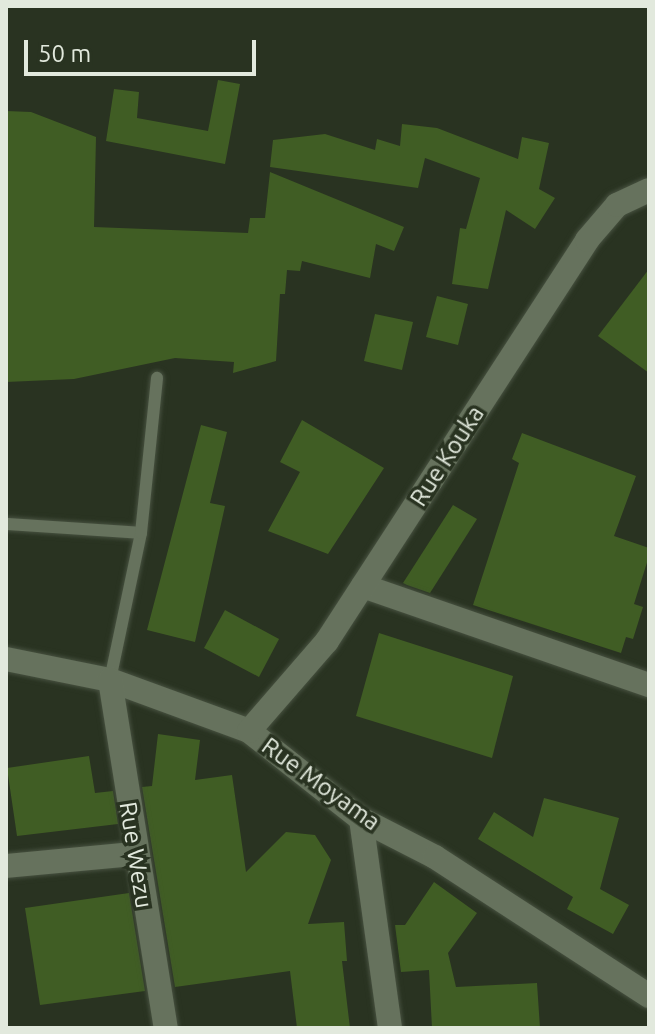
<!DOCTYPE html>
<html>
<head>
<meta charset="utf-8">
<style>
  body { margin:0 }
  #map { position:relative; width:655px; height:1034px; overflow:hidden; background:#293321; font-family:Ubuntu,sans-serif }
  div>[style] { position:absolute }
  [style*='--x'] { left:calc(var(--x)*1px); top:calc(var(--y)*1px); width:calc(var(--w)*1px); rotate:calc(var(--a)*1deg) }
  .building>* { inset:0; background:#405d24 }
  .roads { filter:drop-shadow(0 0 2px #475140) drop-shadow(0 0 2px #475140) }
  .lane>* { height:12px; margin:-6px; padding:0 6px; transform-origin:6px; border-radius:6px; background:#66725d }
  .street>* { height:24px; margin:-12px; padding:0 12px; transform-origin:12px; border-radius:12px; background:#66725d }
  span { translate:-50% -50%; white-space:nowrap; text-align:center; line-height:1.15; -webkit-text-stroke:7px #293321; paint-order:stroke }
  .street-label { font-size:24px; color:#e2e9dd }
  .frame { position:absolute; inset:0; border:8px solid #e2e9dd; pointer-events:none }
  .scale { position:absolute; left:24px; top:40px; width:232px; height:36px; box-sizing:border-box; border:4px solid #e2e9dd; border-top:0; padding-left:10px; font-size:24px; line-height:28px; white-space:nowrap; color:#e2e9dd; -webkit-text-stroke:6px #293321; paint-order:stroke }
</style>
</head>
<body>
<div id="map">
  <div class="building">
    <i style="clip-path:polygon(218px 80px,240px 84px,225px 164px,106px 141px,114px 89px,139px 92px,137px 118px,208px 131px)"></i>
    <i style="clip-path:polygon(6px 111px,31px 112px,96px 137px,94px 227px,248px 233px,250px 218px,265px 218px,270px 172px,404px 227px,394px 251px,376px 244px,370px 278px,302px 261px,300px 271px,287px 270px,285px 294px,280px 294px,276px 361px,233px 373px,234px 362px,175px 358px,74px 379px,6px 382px)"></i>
    <i style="clip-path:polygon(402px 124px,437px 128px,518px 159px,522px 137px,549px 143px,539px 189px,555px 198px,535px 229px,506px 210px,488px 289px,452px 284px,460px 228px,466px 229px,480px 178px,425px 158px,418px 188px,270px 167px,273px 140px,325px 134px,375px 150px,377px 139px,400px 146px)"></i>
    <i style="clip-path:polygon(649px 269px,649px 373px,598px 336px)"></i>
    <i style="clip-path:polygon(437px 296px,468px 304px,458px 345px,426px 337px)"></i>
    <i style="clip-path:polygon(375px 314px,413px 322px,402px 370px,364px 361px)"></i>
    <i style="clip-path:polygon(302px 420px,384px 468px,328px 554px,268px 531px,300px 472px,280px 462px)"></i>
    <i style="clip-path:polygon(201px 425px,227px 432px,210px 503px,225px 506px,195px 642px,147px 630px)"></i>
    <i style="clip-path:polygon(522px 433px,636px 476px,614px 536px,649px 548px,649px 556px,634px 604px,643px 607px,633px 639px,626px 637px,621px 653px,473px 605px,519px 463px,512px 459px)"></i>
    <i style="clip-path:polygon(453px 505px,477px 519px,430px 593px,407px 585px,403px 583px)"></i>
    <i style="clip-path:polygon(225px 610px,279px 639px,259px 677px,204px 648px)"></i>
    <i style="clip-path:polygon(379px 633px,513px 676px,492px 758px,356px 716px)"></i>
    <i style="clip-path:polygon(158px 734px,200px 740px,195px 780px,232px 775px,246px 872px,286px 832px,315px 835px,331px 860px,308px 924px,344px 922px,347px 961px,342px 961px,350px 1028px,297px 1028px,290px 971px,175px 987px,142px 787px,152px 786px)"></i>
    <i style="clip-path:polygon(89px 756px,95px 793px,113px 791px,118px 824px,17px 836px,7px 768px)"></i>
    <i style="clip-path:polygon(544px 798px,619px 818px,600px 889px,629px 905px,613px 934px,567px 909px,573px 897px,478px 839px,494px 812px,533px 837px)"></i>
    <i style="clip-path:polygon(434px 882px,477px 913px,448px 953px,456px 987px,537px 983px,540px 1028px,432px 1028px,429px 970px,401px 972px,395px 925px,405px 925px)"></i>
    <i style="clip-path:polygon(129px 893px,145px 991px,40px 1005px,25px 908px)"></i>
  </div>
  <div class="roads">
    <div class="lane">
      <i style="--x:6;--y:524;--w:135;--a:3.8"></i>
      <i style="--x:110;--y:680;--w:150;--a:-78.1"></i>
      <i style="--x:141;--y:533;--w:156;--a:-84.1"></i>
    </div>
    <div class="street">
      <i style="--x:363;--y:586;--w:303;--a:19.1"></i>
      <i style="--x:6;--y:659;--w:106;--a:11.4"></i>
      <i style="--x:110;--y:680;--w:148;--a:20.1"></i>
      <i style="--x:249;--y:731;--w:142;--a:38.2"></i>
      <i style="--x:361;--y:819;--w:83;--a:27.2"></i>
      <i style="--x:435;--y:857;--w:255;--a:33"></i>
      <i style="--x:110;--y:680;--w:352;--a:80.9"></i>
      <i style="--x:249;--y:731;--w:119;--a:-49.1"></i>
      <i style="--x:327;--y:641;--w:478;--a:-57"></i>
      <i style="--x:587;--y:240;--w:46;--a:-49.4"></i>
      <i style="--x:617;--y:205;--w:35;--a:-25"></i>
      <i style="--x:361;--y:819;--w:211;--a:82.1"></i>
      <i style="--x:6;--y:866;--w:129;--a:-5.4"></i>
    </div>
  </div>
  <div class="street-label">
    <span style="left:447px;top:456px;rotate:-57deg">Rue Kouka</span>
    <span style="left:321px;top:784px;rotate:36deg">Rue Moyama</span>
    <span style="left:136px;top:855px;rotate:81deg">Rue Wezu</span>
  </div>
  <div class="frame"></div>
  <div class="scale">50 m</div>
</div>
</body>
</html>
